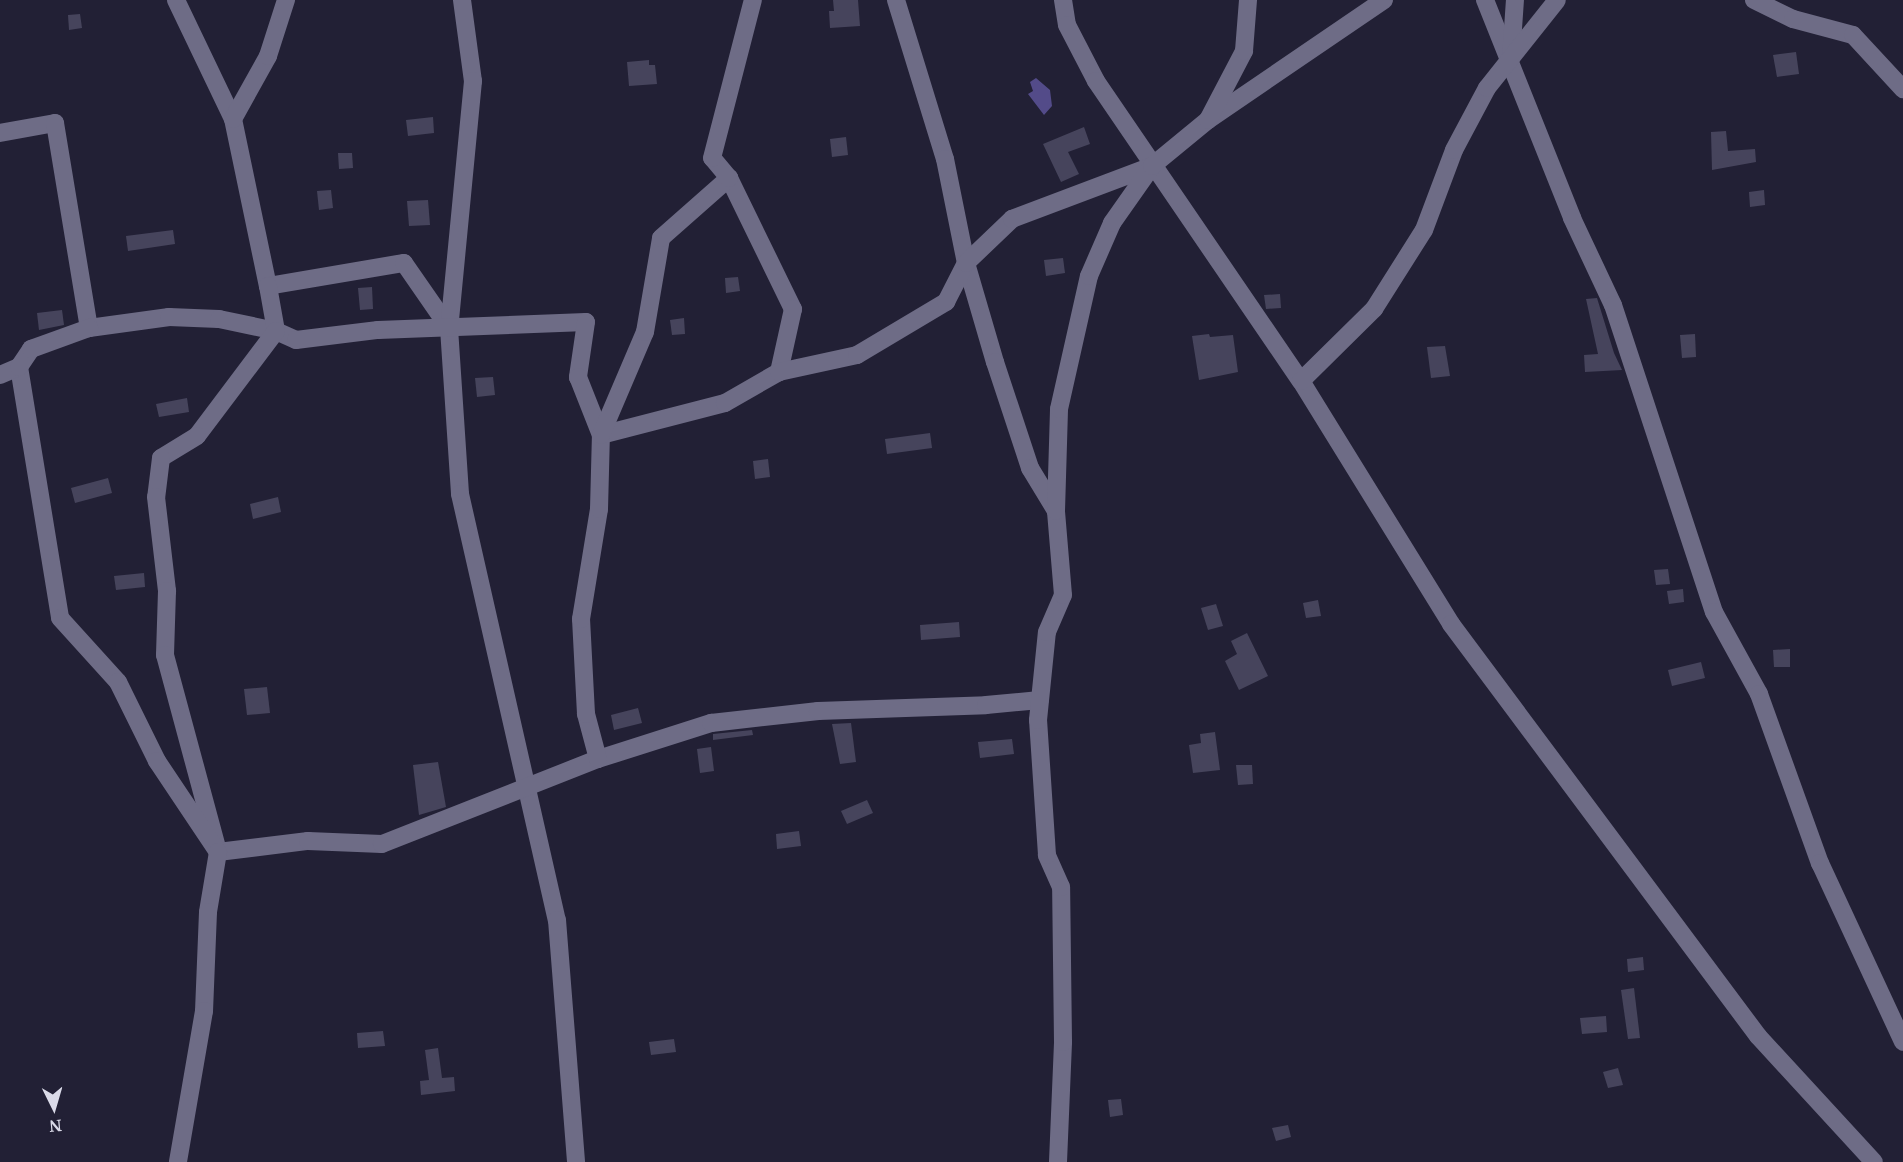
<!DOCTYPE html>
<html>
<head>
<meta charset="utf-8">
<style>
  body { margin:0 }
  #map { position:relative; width:1903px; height:1162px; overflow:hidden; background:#222035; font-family:"Noto Serif",serif }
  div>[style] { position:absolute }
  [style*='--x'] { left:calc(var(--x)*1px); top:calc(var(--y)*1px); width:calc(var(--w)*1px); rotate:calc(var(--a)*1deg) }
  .water>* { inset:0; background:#534b89 }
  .building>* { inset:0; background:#46445c }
  .minor>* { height:18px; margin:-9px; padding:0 9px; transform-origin:9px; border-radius:9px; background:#6e6c86 }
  span { translate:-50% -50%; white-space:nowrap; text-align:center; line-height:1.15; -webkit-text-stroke:6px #222035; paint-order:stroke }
  .north { position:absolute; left:24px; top:1078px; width:60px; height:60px; -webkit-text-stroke:4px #222035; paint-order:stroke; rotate:175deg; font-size:16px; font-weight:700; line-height:24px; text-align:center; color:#dadae8 }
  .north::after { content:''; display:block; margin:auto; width:21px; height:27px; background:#dadae8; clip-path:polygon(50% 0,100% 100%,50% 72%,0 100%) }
</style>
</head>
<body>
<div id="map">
  <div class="water">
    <i style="clip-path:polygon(1036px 78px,1050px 90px,1052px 106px,1044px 115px,1028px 94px,1033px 91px,1030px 82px)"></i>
  </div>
  <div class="building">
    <i style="clip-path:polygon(833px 0,858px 0,860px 26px,830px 28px,829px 11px,834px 11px)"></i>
    <i style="clip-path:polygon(80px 14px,82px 28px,69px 30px,68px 15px)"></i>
    <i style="clip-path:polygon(1796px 52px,1799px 74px,1777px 77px,1773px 55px)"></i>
    <i style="clip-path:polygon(649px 60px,649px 65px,655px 65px,657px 84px,629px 86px,627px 62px)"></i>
    <i style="clip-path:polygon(433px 117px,434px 133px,408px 136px,406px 120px)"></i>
    <i style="clip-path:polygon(1084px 127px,1090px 144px,1068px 152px,1079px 174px,1061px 182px,1043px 144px)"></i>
    <i style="clip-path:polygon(1726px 131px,1728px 151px,1755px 149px,1756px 162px,1712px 170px,1711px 132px)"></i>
    <i style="clip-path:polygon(846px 137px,848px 155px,832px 157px,830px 139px)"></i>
    <i style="clip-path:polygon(338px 153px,352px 153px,353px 168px,339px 169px)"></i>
    <i style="clip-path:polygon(331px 190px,333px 208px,319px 210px,317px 191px)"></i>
    <i style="clip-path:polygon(1764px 190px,1765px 205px,1750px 207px,1749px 192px)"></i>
    <i style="clip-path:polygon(428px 200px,430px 225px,409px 226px,407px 201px)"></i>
    <i style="clip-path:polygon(173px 230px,175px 244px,128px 251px,126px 236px)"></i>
    <i style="clip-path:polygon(1063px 258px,1065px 273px,1046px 276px,1044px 260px)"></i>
    <i style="clip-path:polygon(738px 277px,740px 291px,726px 293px,725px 278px)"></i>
    <i style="clip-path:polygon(372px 287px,373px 309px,360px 310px,358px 288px)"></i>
    <i style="clip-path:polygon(1280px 294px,1281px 308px,1266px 309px,1264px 295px)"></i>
    <i style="clip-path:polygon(1597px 298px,1614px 353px,1622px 370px,1585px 372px,1584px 355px,1598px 354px,1586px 299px)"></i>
    <i style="clip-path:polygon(62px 310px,64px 325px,39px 330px,37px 313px)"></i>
    <i style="clip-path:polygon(684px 318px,685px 334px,672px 335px,670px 320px)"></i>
    <i style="clip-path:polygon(1209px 334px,1210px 337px,1233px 335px,1238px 372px,1199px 380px,1192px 336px)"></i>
    <i style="clip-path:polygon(1695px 334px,1696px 357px,1682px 358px,1680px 335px)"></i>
    <i style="clip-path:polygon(1445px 346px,1450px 376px,1431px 378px,1427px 347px)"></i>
    <i style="clip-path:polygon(493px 377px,495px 395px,477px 397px,475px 378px)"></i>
    <i style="clip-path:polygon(187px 398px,189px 412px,159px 417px,156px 404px)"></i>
    <i style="clip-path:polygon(930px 433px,932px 448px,887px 454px,885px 439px)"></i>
    <i style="clip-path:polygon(768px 459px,770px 477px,755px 479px,753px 461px)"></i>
    <i style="clip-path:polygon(108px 478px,112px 493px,75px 503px,71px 488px)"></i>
    <i style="clip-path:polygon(278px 497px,281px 512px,253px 519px,250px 504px)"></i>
    <i style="clip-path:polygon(1668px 569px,1670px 584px,1656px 585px,1654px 570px)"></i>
    <i style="clip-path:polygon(144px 573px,145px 587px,116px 590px,114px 576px)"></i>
    <i style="clip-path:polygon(1683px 589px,1684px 602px,1669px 604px,1667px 591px)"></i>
    <i style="clip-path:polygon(1318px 600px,1321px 616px,1306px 618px,1303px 603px)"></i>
    <i style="clip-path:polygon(1216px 604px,1223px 626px,1208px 630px,1201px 608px)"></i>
    <i style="clip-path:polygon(959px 622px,960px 637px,921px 640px,920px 625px)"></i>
    <i style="clip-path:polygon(1247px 633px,1268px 676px,1239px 690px,1225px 661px,1237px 654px,1231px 641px)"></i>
    <i style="clip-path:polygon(1790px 649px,1790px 667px,1774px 667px,1773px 650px)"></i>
    <i style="clip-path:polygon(1701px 662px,1705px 678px,1672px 686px,1668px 670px)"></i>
    <i style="clip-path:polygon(267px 687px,270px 713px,247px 715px,244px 689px)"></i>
    <i style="clip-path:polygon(638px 708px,642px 723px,614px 730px,611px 715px)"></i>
    <i style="clip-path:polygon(851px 723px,856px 762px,840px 764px,832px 724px)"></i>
    <i style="clip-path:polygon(752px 730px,753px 735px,713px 740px,713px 734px)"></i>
    <i style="clip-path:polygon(1215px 732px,1220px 770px,1193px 773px,1189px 745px,1201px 743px,1200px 734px)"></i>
    <i style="clip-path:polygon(1012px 739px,1014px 754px,980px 758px,978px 742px)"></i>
    <i style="clip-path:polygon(711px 747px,714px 771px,700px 773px,697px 749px)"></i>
    <i style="clip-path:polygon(438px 762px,446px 807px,419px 815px,413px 765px)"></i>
    <i style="clip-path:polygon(1236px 765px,1252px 765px,1253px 784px,1238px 785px)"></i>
    <i style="clip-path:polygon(867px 800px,873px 813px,847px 824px,841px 811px)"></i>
    <i style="clip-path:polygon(799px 831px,801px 846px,777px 849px,776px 834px)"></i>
    <i style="clip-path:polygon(1643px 957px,1644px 970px,1628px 972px,1627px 959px)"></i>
    <i style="clip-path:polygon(1634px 988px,1640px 1038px,1628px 1039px,1621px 990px)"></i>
    <i style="clip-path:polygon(1606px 1016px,1607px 1032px,1582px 1034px,1580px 1018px)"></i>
    <i style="clip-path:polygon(383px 1031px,385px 1046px,358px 1048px,357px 1033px)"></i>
    <i style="clip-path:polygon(674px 1039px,676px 1052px,651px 1055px,649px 1042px)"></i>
    <i style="clip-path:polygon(438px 1048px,442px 1078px,454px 1077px,455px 1091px,421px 1095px,420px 1081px,429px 1080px,425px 1050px)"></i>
    <i style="clip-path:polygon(1618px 1068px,1623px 1085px,1608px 1088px,1603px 1072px)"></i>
    <i style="clip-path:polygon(1121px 1099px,1123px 1115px,1110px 1117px,1108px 1100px)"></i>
    <i style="clip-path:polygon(1288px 1125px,1291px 1137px,1276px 1141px,1272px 1128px)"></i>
  </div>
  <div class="minor">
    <i style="--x:176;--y:0;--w:132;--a:64.4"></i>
    <i style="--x:233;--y:119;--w:171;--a:78.2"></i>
    <i style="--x:268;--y:286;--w:138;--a:-9.6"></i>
    <i style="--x:404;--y:263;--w:79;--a:55.3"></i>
    <i style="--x:462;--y:0;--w:82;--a:82.3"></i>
    <i style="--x:473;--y:81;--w:248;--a:95.5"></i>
    <i style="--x:449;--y:328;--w:166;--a:86.2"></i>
    <i style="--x:460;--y:494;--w:437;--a:77.2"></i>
    <i style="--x:557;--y:920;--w:243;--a:85.5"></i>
    <i style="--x:896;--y:0;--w:166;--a:72.9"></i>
    <i style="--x:945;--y:159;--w:106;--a:78.6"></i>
    <i style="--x:966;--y:263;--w:103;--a:73.7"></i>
    <i style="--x:995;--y:362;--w:112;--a:71.7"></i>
    <i style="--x:1030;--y:468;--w:50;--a:58.8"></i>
    <i style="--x:1063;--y:0;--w:25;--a:81"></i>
    <i style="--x:1067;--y:25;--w:63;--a:62.6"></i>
    <i style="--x:1096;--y:81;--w:363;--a:55.7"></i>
    <i style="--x:1301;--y:381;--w:286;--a:58.3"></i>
    <i style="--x:1451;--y:624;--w:514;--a:53.31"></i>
    <i style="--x:1758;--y:1036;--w:171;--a:47.4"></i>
    <i style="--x:1485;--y:0;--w:235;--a:68.2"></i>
    <i style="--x:1572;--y:218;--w:96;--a:64.8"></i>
    <i style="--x:1613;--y:305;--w:323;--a:71.8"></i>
    <i style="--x:1714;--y:612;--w:94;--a:61.2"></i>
    <i style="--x:1759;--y:694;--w:180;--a:70.2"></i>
    <i style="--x:1820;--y:863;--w:197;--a:65.1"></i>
    <i style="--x:1754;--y:0;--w:43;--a:26"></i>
    <i style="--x:1793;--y:19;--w:62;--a:14.9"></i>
    <i style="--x:1853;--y:35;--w:74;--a:47.2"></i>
    <i style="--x:1511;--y:58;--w:58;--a:-86.1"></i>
    <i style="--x:233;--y:119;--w:72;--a:-60.9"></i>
    <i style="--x:268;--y:56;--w:59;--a:-72.2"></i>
    <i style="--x:1208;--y:120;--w:213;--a:-34.3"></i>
    <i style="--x:0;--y:133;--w:56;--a:-10.3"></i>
    <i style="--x:55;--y:123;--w:208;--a:80.6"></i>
    <i style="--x:89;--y:328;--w:81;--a:-7.8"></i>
    <i style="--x:169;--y:317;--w:50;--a:2.3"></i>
    <i style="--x:219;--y:319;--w:58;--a:11.9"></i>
    <i style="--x:276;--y:331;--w:22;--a:24"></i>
    <i style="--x:296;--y:340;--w:83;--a:-7"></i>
    <i style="--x:378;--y:330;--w:208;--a:-2.2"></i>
    <i style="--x:586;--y:322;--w:56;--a:98.3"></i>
    <i style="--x:578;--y:377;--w:62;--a:68.4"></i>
    <i style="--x:729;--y:178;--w:146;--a:64"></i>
    <i style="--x:793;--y:309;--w:65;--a:102.5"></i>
    <i style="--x:268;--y:286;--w:46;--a:79.9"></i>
    <i style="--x:276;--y:331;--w:131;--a:127"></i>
    <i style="--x:197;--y:436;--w:42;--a:148.6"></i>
    <i style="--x:161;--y:458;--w:39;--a:97"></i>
    <i style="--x:156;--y:497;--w:95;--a:83.3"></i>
    <i style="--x:167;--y:591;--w:64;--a:91.8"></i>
    <i style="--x:165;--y:655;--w:204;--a:74.9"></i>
    <i style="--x:218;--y:852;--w:91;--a:-7"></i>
    <i style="--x:308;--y:841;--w:74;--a:2.3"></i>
    <i style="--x:382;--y:844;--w:232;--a:-21.5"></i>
    <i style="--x:598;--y:759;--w:119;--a:-17.7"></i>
    <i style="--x:711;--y:723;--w:108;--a:-6.4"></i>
    <i style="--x:818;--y:711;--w:168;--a:-2"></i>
    <i style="--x:986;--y:705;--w:54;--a:-5.3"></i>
    <i style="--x:19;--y:367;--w:254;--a:80.7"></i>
    <i style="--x:60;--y:618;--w:86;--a:47.8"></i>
    <i style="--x:118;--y:682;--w:88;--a:63.7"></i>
    <i style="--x:157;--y:761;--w:110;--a:56.2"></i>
    <i style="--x:218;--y:852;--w:61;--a:99.5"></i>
    <i style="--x:208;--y:912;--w:99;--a:92.3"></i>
    <i style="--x:204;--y:1011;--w:153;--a:99.8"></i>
    <i style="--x:0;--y:375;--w:21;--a:-23"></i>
    <i style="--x:19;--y:367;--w:22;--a:-56"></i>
    <i style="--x:31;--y:349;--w:62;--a:-19.9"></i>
    <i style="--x:1301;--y:381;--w:103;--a:-44.6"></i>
    <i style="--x:1374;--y:309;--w:93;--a:-57.7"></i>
    <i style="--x:1424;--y:230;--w:85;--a:-69.4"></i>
    <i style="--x:1454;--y:150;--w:70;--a:-62"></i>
    <i style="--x:1487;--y:88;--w:112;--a:-51.5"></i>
    <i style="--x:601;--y:435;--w:128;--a:-14.5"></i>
    <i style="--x:725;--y:403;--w:62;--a:-29.9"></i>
    <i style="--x:779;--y:372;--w:80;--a:-12.3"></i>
    <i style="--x:857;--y:355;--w:104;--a:-30.8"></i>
    <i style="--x:946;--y:302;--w:44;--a:-62.9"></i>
    <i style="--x:966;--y:263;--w:64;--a:-43.7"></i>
    <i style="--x:1012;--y:219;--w:150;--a:-20.7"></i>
    <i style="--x:598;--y:759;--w:47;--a:-104.9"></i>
    <i style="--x:586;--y:714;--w:95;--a:-93"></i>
    <i style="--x:581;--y:619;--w:111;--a:-80.7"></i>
    <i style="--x:599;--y:509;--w:74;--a:-88.5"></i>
    <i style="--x:601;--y:435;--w:112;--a:-66.9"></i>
    <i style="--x:645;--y:332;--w:95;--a:-80.3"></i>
    <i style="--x:661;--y:238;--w:91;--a:-41.4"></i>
    <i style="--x:729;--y:178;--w:26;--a:-130"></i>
    <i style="--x:712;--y:158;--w:163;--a:-75.5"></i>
    <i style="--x:1058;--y:1162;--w:120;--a:-87.6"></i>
    <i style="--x:1063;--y:1042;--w:155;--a:-90.7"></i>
    <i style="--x:1061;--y:887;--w:35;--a:-114"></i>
    <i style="--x:1047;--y:855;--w:135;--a:-93.8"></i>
    <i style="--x:1038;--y:720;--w:88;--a:-84.2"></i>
    <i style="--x:1047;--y:632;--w:40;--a:-66.6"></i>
    <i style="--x:1063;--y:595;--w:84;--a:-94.8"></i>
    <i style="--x:1056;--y:511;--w:102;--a:-88.3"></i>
    <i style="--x:1059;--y:409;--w:136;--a:-77.3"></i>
    <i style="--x:1089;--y:276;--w:58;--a:-66.5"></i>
    <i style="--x:1112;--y:223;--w:70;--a:-54.9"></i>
    <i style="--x:1152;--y:166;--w:72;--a:-39.4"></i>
    <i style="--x:1208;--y:120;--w:78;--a:-62.4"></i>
    <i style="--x:1244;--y:51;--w:51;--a:-85.5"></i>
  </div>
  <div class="north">N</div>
</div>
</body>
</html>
